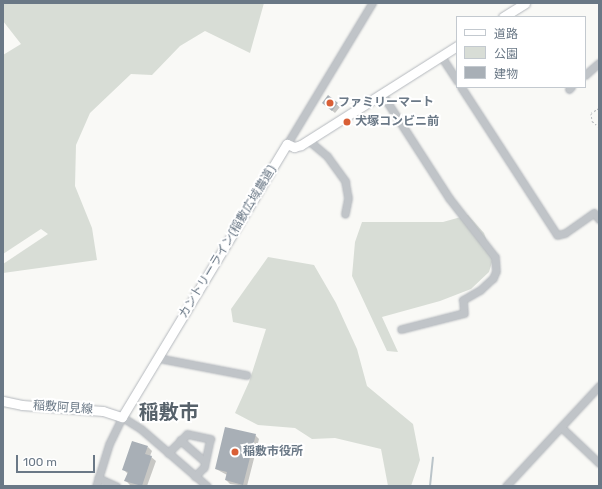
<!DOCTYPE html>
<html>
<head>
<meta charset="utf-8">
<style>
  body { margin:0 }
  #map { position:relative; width:602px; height:489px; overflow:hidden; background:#f9f9f6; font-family:Rubik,"Noto Sans JP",sans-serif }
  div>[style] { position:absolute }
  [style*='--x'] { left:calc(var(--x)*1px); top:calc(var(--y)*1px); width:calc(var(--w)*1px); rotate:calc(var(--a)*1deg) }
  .green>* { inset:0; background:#d8ddd6 }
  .shadow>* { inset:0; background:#0003 }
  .stream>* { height:1.5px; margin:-0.75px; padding:0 0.75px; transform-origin:0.75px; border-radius:0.75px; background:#bac4c9 }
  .building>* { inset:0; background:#a8afb6 }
  .path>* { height:1px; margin-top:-0.5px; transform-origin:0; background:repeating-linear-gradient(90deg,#b9bcbf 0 2px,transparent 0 4px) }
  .roads { filter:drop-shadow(0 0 1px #b4b8bd) drop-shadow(0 0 1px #b4b8bd) }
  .minor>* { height:7px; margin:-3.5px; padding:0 3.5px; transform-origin:3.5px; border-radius:3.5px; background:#c0c4c8 }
  .major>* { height:9px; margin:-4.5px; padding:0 4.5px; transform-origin:4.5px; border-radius:4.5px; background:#fff }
  .dots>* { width:11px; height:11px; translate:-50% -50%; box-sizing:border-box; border:2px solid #fff; border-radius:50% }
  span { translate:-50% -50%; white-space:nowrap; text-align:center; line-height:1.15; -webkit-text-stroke:4px #fff; paint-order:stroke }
  .poi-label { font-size:12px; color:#6a7886; font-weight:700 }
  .left { translate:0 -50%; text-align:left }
  .street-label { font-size:12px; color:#6a7886 }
  .town-label { font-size:20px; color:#57626b; font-weight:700 }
  .frame { position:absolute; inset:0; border:4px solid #6a7886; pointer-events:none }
  .legend { position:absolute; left:456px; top:16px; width:130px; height:72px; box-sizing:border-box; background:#fff; border:1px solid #c3c9cf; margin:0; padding:5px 7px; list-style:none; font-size:12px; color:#6a7886 }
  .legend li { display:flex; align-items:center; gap:8px; height:20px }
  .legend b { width:20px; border:1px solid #c3c9cf }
  .scale { position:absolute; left:16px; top:455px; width:79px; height:18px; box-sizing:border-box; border:2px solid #6a7886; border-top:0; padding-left:5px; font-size:12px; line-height:14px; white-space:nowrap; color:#6a7886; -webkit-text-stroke:3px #fff; paint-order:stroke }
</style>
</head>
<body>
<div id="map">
  <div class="green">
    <i style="clip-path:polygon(3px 3px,264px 3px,250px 53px,205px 31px,180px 46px,152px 75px,131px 74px,90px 113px,76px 145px,75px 186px,92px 228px,97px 260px,3px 273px,3px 264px,48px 234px,41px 229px,3px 254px,3px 55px,21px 44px,3px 21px)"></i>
    <i style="clip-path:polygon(468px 215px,484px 233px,493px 259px,489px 272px,471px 289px,440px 301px,382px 317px,398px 352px,387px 351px,352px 276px,355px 242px,362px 222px,443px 222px)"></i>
    <i style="clip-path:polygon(268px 257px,314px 265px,336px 303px,357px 349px,367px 386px,413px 424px,420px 460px,411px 486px,388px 486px,381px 449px,335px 438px,312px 439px,295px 428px,258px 425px,235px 413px,249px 382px,266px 329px,233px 322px,231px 309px)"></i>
  </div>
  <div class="shadow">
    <i style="clip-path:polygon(328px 97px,340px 107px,335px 113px,323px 103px)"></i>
    <i style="clip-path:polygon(255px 435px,259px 439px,247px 486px,230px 484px,226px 480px,227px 475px,216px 469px)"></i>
    <i style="clip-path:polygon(148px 447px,152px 451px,150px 456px,156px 461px,147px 486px,130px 485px,126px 481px,128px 474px,123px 469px)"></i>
  </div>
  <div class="stream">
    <i style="--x:430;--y:486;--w:28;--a:-84"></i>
  </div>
  <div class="building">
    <i style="clip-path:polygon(328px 95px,338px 103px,332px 111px,322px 103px)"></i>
    <i style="clip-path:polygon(225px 427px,256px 434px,243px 485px,225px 480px,227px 472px,215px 469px)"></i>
    <i style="clip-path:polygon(132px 441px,148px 446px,145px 454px,152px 456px,142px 486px,124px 481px,128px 472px,122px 470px)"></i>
  </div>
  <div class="path">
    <i style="--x:599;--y:108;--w:9;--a:148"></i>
    <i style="--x:591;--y:113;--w:8;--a:83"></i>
    <i style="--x:592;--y:121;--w:9;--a:41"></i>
  </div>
  <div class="roads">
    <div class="minor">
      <i style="--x:441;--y:56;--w:30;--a:57"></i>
      <i style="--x:585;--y:75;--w:18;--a:-41"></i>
      <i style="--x:461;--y:87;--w:176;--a:57"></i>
      <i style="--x:557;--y:235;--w:8;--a:-14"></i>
      <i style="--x:565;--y:233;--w:35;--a:-35"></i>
      <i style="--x:594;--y:213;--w:8;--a:50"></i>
      <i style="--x:569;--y:89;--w:3;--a:-45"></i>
      <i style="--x:382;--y:94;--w:124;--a:57.2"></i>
      <i style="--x:449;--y:198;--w:75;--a:52.1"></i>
      <i style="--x:495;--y:257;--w:14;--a:86"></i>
      <i style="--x:496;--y:271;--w:8;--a:113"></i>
      <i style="--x:493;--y:278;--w:18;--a:137"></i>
      <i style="--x:480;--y:290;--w:20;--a:150"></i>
      <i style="--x:463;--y:300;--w:13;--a:86"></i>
      <i style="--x:464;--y:313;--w:65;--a:165.7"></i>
      <i style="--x:308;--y:140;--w:25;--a:40"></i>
      <i style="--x:327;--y:156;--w:31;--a:54"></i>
      <i style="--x:345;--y:181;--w:17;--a:80"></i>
      <i style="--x:348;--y:198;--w:16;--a:101"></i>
      <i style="--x:287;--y:144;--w:165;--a:-58.9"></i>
      <i style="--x:158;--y:358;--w:90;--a:10.9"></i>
      <i style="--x:561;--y:427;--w:52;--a:43.5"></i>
      <i style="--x:180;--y:440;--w:33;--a:41"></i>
      <i style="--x:168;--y:453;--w:27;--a:-45"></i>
      <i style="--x:187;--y:434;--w:24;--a:12"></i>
      <i style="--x:210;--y:439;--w:29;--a:102"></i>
      <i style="--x:204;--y:467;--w:13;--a:135"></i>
      <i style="--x:98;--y:478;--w:20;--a:24"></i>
      <i style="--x:96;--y:486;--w:44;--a:-72.8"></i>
      <i style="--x:109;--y:444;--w:30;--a:-64"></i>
      <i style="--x:122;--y:417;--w:22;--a:32"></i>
      <i style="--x:141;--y:429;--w:87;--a:40.8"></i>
      <i style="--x:506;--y:486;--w:137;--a:-47.1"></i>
    </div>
    <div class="major">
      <i style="--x:503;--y:17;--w:26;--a:-32"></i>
      <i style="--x:3;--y:401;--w:19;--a:12"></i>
      <i style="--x:22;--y:405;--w:81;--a:4.2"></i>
      <i style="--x:103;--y:411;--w:20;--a:18"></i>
      <i style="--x:122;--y:417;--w:319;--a:-58.9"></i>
      <i style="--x:287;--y:144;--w:8;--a:23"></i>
      <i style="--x:294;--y:147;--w:7;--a:-16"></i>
      <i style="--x:301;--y:145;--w:185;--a:-32.4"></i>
    </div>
  </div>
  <div class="dots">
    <i style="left:330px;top:103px;background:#d95f36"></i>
    <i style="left:347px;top:122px;background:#d95f36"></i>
    <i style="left:235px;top:452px;background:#d95f36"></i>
  </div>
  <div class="poi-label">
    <span class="left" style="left:338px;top:103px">ファミリーマート</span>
    <span class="left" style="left:355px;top:122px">犬塚コンビニ前</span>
    <span class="left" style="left:243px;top:452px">稲敷市役所</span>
  </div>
  <div class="street-label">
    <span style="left:228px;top:242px;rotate:-59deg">カントリーライン(稲敷広域農道)</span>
    <span style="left:63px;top:408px;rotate:4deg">稲敷阿見線</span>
  </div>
  <div class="town-label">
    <span style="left:169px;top:412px">稲敷市</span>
  </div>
  <div class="frame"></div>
  <ul class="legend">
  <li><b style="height:5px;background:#fff"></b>道路</li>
  <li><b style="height:11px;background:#d8ddd6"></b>公園</li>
  <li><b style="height:11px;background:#a8afb6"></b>建物</li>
  </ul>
  <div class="scale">100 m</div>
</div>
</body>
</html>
